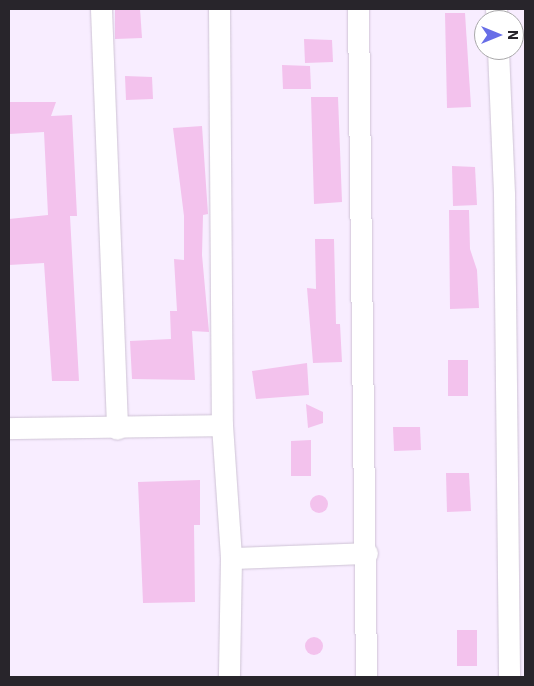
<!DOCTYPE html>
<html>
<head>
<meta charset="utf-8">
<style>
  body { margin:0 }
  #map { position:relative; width:534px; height:686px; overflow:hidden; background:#f8edff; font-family:"IBM Plex Sans",sans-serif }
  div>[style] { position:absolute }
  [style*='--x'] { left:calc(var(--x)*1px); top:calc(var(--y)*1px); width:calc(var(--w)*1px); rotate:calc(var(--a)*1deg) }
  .building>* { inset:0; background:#f3c2ed }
  .round { border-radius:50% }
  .roads { filter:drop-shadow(0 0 1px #cec3d5) drop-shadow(0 0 1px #cec3d5) }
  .minor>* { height:21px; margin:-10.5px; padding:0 10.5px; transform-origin:10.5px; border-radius:10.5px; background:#fff }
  span { translate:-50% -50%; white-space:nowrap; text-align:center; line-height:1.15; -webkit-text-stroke:4.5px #fff; paint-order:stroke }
  .frame { position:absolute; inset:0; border:10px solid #28252b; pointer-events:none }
  .north { position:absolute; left:474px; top:10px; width:50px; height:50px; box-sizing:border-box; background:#fff; border:1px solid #a9a8aa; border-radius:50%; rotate:90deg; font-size:14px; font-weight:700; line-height:20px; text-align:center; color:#28252b }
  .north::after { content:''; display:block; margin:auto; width:18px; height:22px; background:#686ee7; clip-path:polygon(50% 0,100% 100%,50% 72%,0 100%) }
</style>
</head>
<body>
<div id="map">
  <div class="building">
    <i style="clip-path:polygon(115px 9px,140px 9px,142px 38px,115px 39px)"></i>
    <i style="clip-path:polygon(445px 13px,465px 13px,471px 107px,447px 108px)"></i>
    <i style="clip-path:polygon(304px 39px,332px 40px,333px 62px,305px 63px)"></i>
    <i style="clip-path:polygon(282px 65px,310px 66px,311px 89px,283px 89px)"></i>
    <i style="clip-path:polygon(125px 76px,152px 77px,153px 99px,126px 100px)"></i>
    <i style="clip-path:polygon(311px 97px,338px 97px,342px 202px,314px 204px)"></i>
    <i style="clip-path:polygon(9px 102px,56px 102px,51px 116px,72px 115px,77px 216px,70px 216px,79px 381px,52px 381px,44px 263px,9px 265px,9px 219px,48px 215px,44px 132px,9px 134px)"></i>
    <i style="clip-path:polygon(202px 126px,208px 214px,203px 215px,202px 255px,209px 332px,192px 331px,195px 380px,132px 379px,130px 341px,171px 339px,170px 311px,177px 311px,174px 259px,184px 260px,184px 216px,173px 128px)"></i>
    <i style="clip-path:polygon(452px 166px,475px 167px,477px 205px,453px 206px)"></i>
    <i style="clip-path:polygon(449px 210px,469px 210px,470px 249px,477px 270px,479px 308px,450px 309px)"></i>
    <i style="clip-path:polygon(315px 239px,334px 239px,336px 324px,340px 324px,342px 362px,313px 363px,307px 288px,316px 289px)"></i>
    <i style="clip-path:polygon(448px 360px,468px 360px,468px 396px,448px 396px)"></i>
    <i style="clip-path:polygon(307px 363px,309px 395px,256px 399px,252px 371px)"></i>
    <i style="clip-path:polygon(306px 404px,323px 412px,323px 423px,308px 428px)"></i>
    <i style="clip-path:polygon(393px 427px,420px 427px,421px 450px,394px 451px)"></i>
    <i style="clip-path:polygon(311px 440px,311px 476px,291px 476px,291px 441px)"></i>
    <i style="clip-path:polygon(446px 473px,469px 473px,471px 511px,447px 512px)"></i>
    <i style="clip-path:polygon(200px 480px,200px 525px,194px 525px,195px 602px,143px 603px,138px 482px)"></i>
    <i class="round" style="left:310px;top:495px;width:18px;height:18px"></i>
    <i style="clip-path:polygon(457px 630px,477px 630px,477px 666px,457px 666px)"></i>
    <i class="round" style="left:305px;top:637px;width:18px;height:18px"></i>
  </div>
  <div class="roads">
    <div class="minor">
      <i style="--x:101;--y:9;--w:420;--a:87.8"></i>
      <i style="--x:219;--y:9;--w:416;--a:89.6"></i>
      <i style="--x:222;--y:425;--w:133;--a:86.1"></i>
      <i style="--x:231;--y:558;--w:119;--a:91"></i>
      <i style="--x:358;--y:9;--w:668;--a:89.31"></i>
      <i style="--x:496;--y:9;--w:11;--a:85"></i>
      <i style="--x:498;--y:50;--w:144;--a:87.6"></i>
      <i style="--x:504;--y:194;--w:483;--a:89.4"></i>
      <i style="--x:9;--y:428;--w:213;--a:-0.8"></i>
      <i style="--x:231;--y:558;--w:136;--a:-2.1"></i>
    </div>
  </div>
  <div class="frame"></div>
  <div class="north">N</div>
</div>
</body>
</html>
